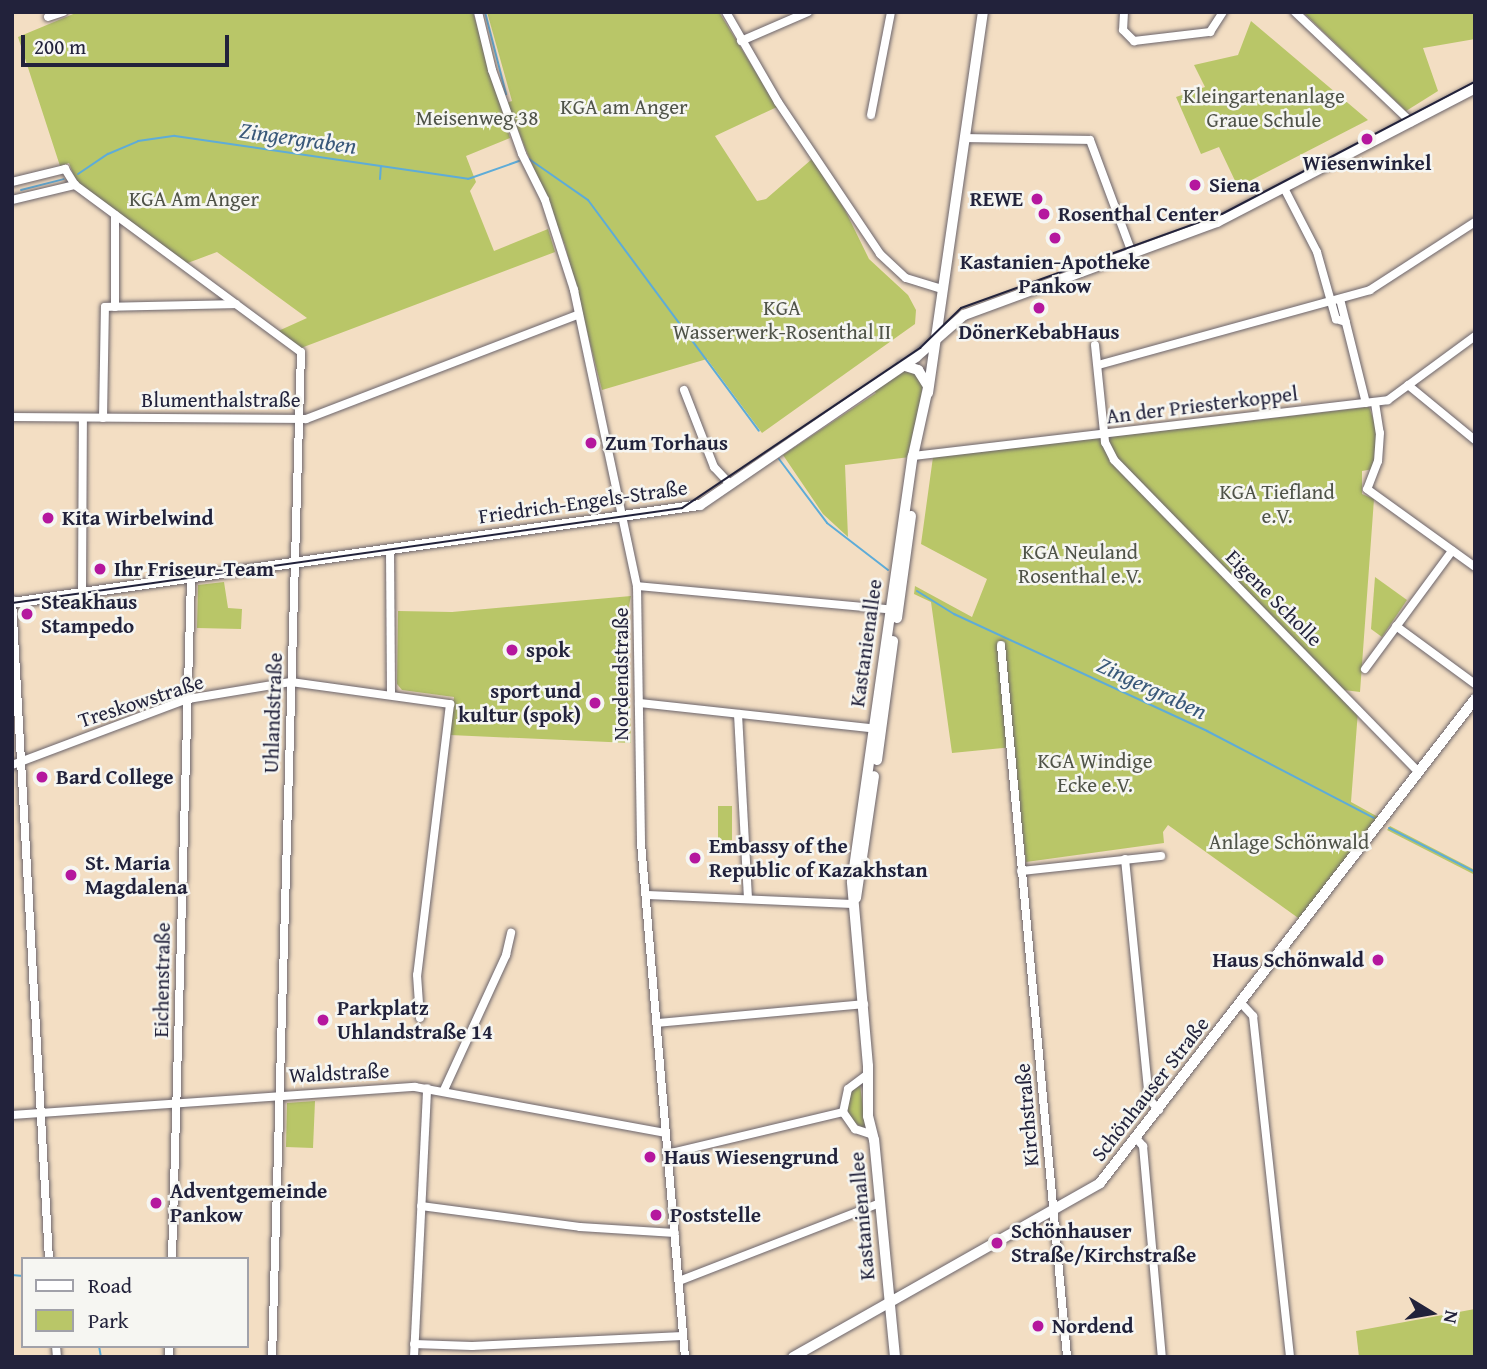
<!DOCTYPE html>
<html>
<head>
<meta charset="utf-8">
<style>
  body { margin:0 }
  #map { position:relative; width:1487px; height:1369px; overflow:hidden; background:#f3dec3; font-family:"Gentium Book Plus",serif }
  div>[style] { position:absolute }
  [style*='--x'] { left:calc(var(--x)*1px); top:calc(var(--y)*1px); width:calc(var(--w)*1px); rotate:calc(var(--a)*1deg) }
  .green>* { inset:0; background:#b9c668 }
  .stream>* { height:2px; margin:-1px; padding:0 1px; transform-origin:1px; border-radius:1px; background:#5eacd8 }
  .roads { filter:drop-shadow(0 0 2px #6b646b) drop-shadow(0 0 2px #6b646b) }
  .street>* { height:8px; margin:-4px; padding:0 4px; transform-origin:4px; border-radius:4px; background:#fff }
  .secondary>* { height:10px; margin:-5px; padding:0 5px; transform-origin:5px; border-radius:5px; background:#fff }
  .tram>* { height:2px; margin:-1px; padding:0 1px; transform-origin:1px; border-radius:1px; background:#22223b }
  .dots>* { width:19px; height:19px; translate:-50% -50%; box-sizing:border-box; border:4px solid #f6f6f2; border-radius:50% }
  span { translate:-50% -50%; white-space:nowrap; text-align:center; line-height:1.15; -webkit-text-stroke:5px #f6f6f2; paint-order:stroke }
  .park-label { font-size:21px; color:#4f5348 }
  .poi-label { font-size:21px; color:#22223b; font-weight:700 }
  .left { translate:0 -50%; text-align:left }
  .right { translate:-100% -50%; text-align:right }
  .street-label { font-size:21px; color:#22223b }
  .water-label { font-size:23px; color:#3a597a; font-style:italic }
  .frame { position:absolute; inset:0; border:14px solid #22223b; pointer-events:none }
  .legend { position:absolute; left:21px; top:1257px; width:228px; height:91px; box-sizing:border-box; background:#f6f6f2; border:2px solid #a1a1a9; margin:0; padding:9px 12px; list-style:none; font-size:21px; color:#22223b }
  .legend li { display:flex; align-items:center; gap:14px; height:35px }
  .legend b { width:35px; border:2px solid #a1a1a9 }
  .north { position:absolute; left:1396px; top:1278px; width:70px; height:70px; -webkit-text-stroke:5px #f6f6f2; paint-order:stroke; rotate:101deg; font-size:19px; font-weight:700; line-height:28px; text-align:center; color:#22223b }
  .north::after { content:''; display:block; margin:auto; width:24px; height:32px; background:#22223b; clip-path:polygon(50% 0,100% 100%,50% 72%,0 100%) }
  .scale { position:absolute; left:21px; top:35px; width:208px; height:32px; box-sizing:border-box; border:4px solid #22223b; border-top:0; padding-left:9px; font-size:21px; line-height:24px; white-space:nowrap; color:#22223b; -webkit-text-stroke:5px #f6f6f2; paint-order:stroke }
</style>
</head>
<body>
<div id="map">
  <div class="green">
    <i style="clip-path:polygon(78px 12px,473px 12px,510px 138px,466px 156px,476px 182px,470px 191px,494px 251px,548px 229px,555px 252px,301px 348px,276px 332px,307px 318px,217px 252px,185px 264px,77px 184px,69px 163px,60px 166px,18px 37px)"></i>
    <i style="clip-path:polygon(487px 12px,719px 12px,777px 107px,715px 136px,757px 201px,766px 199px,812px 159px,845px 210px,869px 259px,908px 295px,916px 310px,915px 324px,762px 433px,707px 359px,602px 390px,565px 245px,507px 103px,512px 101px)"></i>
    <i style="clip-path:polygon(1475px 12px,1475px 39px,1423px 48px,1438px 91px,1406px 111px,1305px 14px)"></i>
    <i style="clip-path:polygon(1251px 21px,1368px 120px,1238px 187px,1219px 147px,1201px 154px,1176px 97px,1205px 87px,1194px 65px,1238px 55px)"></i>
    <i style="clip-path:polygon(913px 369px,923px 385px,910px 457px,845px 465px,848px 537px,823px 514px,783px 455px,876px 393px,873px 390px,898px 371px)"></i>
    <i style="clip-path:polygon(1369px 407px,1377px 429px,1373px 469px,1362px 471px,1362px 494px,1374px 499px,1360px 692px,1344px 690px,1116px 460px,1107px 437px)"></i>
    <i style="clip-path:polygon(1102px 437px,1113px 461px,1358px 711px,1351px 802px,1380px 818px,1301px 920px,1168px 825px,1163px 832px,1164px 843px,1026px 862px,1013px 747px,952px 753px,931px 602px,914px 594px,915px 586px,972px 617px,987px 579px,921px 544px,933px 457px)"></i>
    <i style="clip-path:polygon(1375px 577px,1407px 600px,1382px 637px,1371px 629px)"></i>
    <i style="clip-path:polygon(224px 582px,228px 608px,242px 609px,241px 629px,197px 628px,198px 585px)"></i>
    <i style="clip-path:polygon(631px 596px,627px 615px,631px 743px,450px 735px,454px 697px,402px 690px,397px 684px,398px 611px,452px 612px)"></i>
    <i style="clip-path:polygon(718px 806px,732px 806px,732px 840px,718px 840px)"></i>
    <i style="clip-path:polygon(1390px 826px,1475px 870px,1475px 875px,1387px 830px)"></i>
    <i style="clip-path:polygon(860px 1084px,865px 1126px,863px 1128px,854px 1122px,847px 1110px,851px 1091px)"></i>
    <i style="clip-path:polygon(315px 1101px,313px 1148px,286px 1147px,287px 1103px)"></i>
    <i style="clip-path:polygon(1475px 1309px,1475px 1357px,1359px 1357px,1356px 1331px)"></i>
  </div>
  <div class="stream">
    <i style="--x:485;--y:12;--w:85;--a:75.6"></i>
    <i style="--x:1473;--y:12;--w:4;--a:56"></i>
    <i style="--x:529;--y:159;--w:72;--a:34.8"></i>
    <i style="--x:588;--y:200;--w:287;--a:53.5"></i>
    <i style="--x:78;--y:174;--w:36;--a:-34"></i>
    <i style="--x:108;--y:154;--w:33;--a:-23"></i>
    <i style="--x:138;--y:141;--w:37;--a:-8"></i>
    <i style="--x:175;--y:136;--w:296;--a:8.3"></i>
    <i style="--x:468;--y:179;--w:54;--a:-19.4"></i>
    <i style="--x:380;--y:179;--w:13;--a:-86"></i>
    <i style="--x:21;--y:190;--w:44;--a:-14.3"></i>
    <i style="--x:779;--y:459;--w:80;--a:53.1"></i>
    <i style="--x:827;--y:523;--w:77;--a:37.6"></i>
    <i style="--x:917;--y:591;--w:44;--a:31.9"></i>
    <i style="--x:954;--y:614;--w:279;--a:24.8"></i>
    <i style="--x:1207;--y:731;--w:188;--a:27.5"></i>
    <i style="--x:1389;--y:828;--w:97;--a:27.1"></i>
    <i style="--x:12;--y:1275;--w:11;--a:5"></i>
    <i style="--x:99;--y:1346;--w:11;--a:80"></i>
  </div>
  <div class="roads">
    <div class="street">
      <i style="--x:478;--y:12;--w:60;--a:76.4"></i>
      <i style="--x:492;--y:70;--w:89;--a:70.3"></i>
      <i style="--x:522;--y:154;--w:51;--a:63.4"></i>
      <i style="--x:545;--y:200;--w:95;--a:72.1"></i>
      <i style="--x:574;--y:290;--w:303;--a:78"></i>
      <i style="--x:637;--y:586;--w:257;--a:89.1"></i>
      <i style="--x:641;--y:843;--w:516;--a:85.11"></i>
      <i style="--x:726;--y:12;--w:104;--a:60"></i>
      <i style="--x:778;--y:102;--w:183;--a:56.1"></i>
      <i style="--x:880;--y:254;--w:35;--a:43"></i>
      <i style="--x:906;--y:278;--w:37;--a:17"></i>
      <i style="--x:1124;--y:12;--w:18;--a:93"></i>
      <i style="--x:1123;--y:30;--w:16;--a:45"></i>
      <i style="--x:1134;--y:41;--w:77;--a:-6.8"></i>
      <i style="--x:1210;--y:32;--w:24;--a:-57"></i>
      <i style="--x:1295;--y:12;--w:160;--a:43.5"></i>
      <i style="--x:48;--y:17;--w:16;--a:-18"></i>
      <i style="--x:741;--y:41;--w:73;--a:-23.4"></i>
      <i style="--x:871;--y:115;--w:105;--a:-79"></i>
      <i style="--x:965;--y:138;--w:125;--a:0.9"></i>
      <i style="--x:1090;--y:140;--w:121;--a:69.6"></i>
      <i style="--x:12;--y:182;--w:55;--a:-13.8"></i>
      <i style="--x:65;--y:169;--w:19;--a:58"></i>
      <i style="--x:75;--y:185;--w:281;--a:36.5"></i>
      <i style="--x:301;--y:352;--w:1005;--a:91.65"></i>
      <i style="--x:1284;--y:188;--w:72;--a:62.7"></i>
      <i style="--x:1317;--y:252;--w:70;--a:74.2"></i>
      <i style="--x:1336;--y:319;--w:10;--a:17"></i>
      <i style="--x:12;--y:200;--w:65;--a:-13.4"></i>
      <i style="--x:1340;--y:299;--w:107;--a:76"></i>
      <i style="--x:115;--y:307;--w:92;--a:-90"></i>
      <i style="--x:1095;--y:345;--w:98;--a:84.1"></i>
      <i style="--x:1105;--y:442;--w:20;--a:63"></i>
      <i style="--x:1114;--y:460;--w:436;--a:45.7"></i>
      <i style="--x:1098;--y:365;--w:282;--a:-15.4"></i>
      <i style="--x:1370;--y:290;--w:125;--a:-32.9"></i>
      <i style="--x:1408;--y:385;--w:87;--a:39.4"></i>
      <i style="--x:684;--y:390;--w:83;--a:68.7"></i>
      <i style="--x:714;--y:467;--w:23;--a:47"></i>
      <i style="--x:1375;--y:403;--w:30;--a:81"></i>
      <i style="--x:1380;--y:433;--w:28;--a:94"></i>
      <i style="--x:1378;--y:461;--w:30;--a:111"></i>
      <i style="--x:1367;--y:489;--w:133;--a:35.8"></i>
      <i style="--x:12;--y:417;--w:294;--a:0.4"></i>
      <i style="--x:306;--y:419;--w:292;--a:-21"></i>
      <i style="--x:103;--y:418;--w:111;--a:-89"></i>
      <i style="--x:105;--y:307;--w:131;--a:-1.3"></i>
      <i style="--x:913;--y:456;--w:478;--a:-6.7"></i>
      <i style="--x:1388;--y:400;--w:108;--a:-36.3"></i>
      <i style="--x:390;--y:549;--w:143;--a:89.6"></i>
      <i style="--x:637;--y:586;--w:259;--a:5.3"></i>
      <i style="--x:82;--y:592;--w:174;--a:-89.7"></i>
      <i style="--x:12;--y:600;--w:660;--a:86.79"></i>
      <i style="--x:1396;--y:626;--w:98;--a:36.3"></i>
      <i style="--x:1001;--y:645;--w:715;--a:84.7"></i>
      <i style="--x:1365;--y:669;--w:147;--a:-53.6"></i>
      <i style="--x:639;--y:703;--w:239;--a:6.2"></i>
      <i style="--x:738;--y:714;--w:185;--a:86.9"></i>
      <i style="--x:12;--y:765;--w:188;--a:-20.6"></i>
      <i style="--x:188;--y:699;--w:104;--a:-9.4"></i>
      <i style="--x:291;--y:682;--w:161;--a:7.9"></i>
      <i style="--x:450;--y:704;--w:273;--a:96.9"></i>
      <i style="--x:417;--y:975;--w:43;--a:86"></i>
      <i style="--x:1125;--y:859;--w:241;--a:84.3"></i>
      <i style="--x:1149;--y:1099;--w:15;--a:48"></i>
      <i style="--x:1021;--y:871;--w:141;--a:-6.1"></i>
      <i style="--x:646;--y:895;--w:208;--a:2.5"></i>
      <i style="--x:1241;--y:1003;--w:18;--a:47"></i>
      <i style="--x:1253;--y:1016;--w:343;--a:83.8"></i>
      <i style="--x:657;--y:1023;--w:208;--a:-5.2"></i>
      <i style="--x:868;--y:1074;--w:25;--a:143"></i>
      <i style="--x:848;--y:1089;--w:24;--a:102"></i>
      <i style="--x:843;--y:1112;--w:21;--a:55"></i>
      <i style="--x:855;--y:1129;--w:19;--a:18"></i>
      <i style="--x:444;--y:1090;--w:149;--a:-65.3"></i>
      <i style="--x:506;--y:955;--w:23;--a:-77"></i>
      <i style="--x:12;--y:1115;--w:404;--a:-4"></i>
      <i style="--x:415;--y:1087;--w:254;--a:10.4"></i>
      <i style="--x:1136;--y:1138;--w:11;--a:49"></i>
      <i style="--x:1143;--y:1146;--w:212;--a:84.9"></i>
      <i style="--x:667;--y:1154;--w:181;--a:-13.4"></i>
      <i style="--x:421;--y:1206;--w:160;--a:7.5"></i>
      <i style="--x:580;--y:1227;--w:95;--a:3.6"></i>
      <i style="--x:172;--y:1259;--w:682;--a:-88.4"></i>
      <i style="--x:679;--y:1281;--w:216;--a:-21.2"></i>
      <i style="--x:414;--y:1344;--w:58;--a:2"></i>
      <i style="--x:472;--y:1346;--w:211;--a:-2.7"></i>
      <i style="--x:56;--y:1346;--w:11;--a:85"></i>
      <i style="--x:169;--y:1357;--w:11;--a:-90"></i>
      <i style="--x:414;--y:1357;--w:269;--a:-87.2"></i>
    </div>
    <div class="secondary">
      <i style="--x:902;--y:365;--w:17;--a:17"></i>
      <i style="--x:918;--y:370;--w:19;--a:58"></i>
      <i style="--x:928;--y:393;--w:385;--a:-81.8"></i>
      <i style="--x:12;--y:603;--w:695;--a:-8.11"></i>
      <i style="--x:700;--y:505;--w:262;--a:-34.4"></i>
      <i style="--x:916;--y:357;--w:64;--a:-41.2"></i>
      <i style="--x:964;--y:315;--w:270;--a:-20.2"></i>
      <i style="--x:1217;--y:222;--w:291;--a:-27.4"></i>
      <i style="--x:897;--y:618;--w:103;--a:-82.2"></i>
      <i style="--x:877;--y:760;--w:120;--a:-82.3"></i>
      <i style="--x:856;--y:898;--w:123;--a:-81.6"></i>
      <i style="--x:793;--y:1357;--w:353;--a:-29.5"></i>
      <i style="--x:1100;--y:1183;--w:612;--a:-52.23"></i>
      <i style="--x:895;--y:1357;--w:218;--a:-95.5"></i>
      <i style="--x:874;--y:1140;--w:25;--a:-104"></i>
      <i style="--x:868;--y:1116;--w:50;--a:-90"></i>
      <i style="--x:868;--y:1066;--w:185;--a:-95"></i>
      <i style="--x:852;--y:882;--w:430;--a:-81.9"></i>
      <i style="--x:913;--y:456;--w:70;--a:-77.6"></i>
    </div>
  </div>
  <div class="tram">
    <i style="--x:12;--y:603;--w:677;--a:-8.07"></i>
    <i style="--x:682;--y:508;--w:287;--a:-33.9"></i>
    <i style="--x:920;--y:348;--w:57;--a:-44.3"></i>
    <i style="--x:961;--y:308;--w:277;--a:-19.8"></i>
    <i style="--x:1222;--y:214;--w:285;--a:-27.6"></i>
  </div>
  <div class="dots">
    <i style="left:1367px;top:139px;background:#b5179e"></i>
    <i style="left:1195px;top:185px;background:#b5179e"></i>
    <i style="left:1037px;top:199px;background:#b5179e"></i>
    <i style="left:1044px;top:214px;background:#b5179e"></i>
    <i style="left:1055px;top:238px;background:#b5179e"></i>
    <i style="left:1039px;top:308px;background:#b5179e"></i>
    <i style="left:591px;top:443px;background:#b5179e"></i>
    <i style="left:48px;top:518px;background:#b5179e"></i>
    <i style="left:100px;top:569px;background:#b5179e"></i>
    <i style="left:27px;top:614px;background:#b5179e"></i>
    <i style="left:512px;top:650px;background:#b5179e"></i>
    <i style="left:595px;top:703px;background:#b5179e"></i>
    <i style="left:42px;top:777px;background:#b5179e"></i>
    <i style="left:695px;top:858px;background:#b5179e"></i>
    <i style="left:71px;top:875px;background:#b5179e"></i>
    <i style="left:1378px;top:960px;background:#b5179e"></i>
    <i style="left:323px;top:1020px;background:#b5179e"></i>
    <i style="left:650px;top:1157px;background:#b5179e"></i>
    <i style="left:156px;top:1203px;background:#b5179e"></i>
    <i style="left:656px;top:1215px;background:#b5179e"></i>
    <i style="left:997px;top:1243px;background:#b5179e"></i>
    <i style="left:1038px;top:1326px;background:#b5179e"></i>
  </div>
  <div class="park-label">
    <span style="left:1264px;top:108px">Kleingartenanlage<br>Graue Schule</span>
    <span style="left:624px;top:107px">KGA am Anger</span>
    <span style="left:477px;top:118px">Meisenweg 38</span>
    <span style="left:194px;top:199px">KGA Am Anger</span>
    <span style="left:782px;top:320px">KGA<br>Wasserwerk-Rosenthal II</span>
    <span style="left:1277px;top:504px">KGA Tiefland<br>e.V.</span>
    <span style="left:1080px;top:564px">KGA Neuland<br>Rosenthal e.V.</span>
    <span style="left:1095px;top:773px">KGA Windige<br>Ecke e.V.</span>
    <span style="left:1289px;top:842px">Anlage Schönwald</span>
  </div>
  <div class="poi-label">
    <span style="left:1367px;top:163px">Wiesenwinkel</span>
    <span class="left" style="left:1209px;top:185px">Siena</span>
    <span class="right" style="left:1023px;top:199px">REWE</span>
    <span class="left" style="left:1058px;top:214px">Rosenthal Center</span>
    <span style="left:1055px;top:274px">Kastanien-Apotheke<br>Pankow</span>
    <span style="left:1039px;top:332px">DönerKebabHaus</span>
    <span class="left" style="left:605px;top:443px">Zum Torhaus</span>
    <span class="left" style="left:62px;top:518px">Kita Wirbelwind</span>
    <span class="left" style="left:114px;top:569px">Ihr Friseur-Team</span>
    <span class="left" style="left:41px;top:614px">Steakhaus<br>Stampedo</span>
    <span class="left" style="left:526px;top:650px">spok</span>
    <span class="right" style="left:581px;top:703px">sport und<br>kultur (spok)</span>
    <span class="left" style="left:56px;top:777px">Bard College</span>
    <span class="left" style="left:709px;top:858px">Embassy of the<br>Republic of Kazakhstan</span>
    <span class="left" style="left:85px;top:875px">St. Maria<br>Magdalena</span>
    <span class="right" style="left:1364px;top:960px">Haus Schönwald</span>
    <span class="left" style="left:337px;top:1020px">Parkplatz<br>Uhlandstraße 14</span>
    <span class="left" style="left:664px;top:1157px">Haus Wiesengrund</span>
    <span class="left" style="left:170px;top:1203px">Adventgemeinde<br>Pankow</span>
    <span class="left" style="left:670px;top:1215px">Poststelle</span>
    <span class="left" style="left:1011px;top:1243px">Schönhauser<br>Straße/Kirchstraße</span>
    <span class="left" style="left:1052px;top:1326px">Nordend</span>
  </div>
  <div class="street-label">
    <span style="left:221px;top:400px">Blumenthalstraße</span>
    <span style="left:1202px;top:405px;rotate:-7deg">An der Priesterkoppel</span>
    <span style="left:583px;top:502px;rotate:-8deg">Friedrich-Engels-Straße</span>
    <span style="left:1274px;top:598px;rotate:45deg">Eigene Scholle</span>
    <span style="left:866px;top:643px;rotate:-82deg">Kastanienallee</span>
    <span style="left:621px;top:674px;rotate:-90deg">Nordendstraße</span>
    <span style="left:141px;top:701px;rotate:-18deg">Treskowstraße</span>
    <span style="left:273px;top:713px;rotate:-88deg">Uhlandstraße</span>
    <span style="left:162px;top:980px;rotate:-89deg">Eichenstraße</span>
    <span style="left:339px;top:1073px;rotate:-3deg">Waldstraße</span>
    <span style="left:1150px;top:1089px;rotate:-52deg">Schönhauser Straße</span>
    <span style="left:1027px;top:1115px;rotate:-95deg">Kirchstraße</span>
    <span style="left:862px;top:1216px;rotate:-95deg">Kastanienallee</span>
  </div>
  <div class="water-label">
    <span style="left:298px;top:138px;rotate:8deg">Zingergraben</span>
    <span style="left:1152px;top:688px;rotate:25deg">Zingergraben</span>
  </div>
  <div class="frame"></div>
  <ul class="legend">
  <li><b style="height:9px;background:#fff"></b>Road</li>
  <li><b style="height:19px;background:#b9c668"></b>Park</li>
  </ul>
  <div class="north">N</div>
  <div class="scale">200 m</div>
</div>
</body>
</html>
